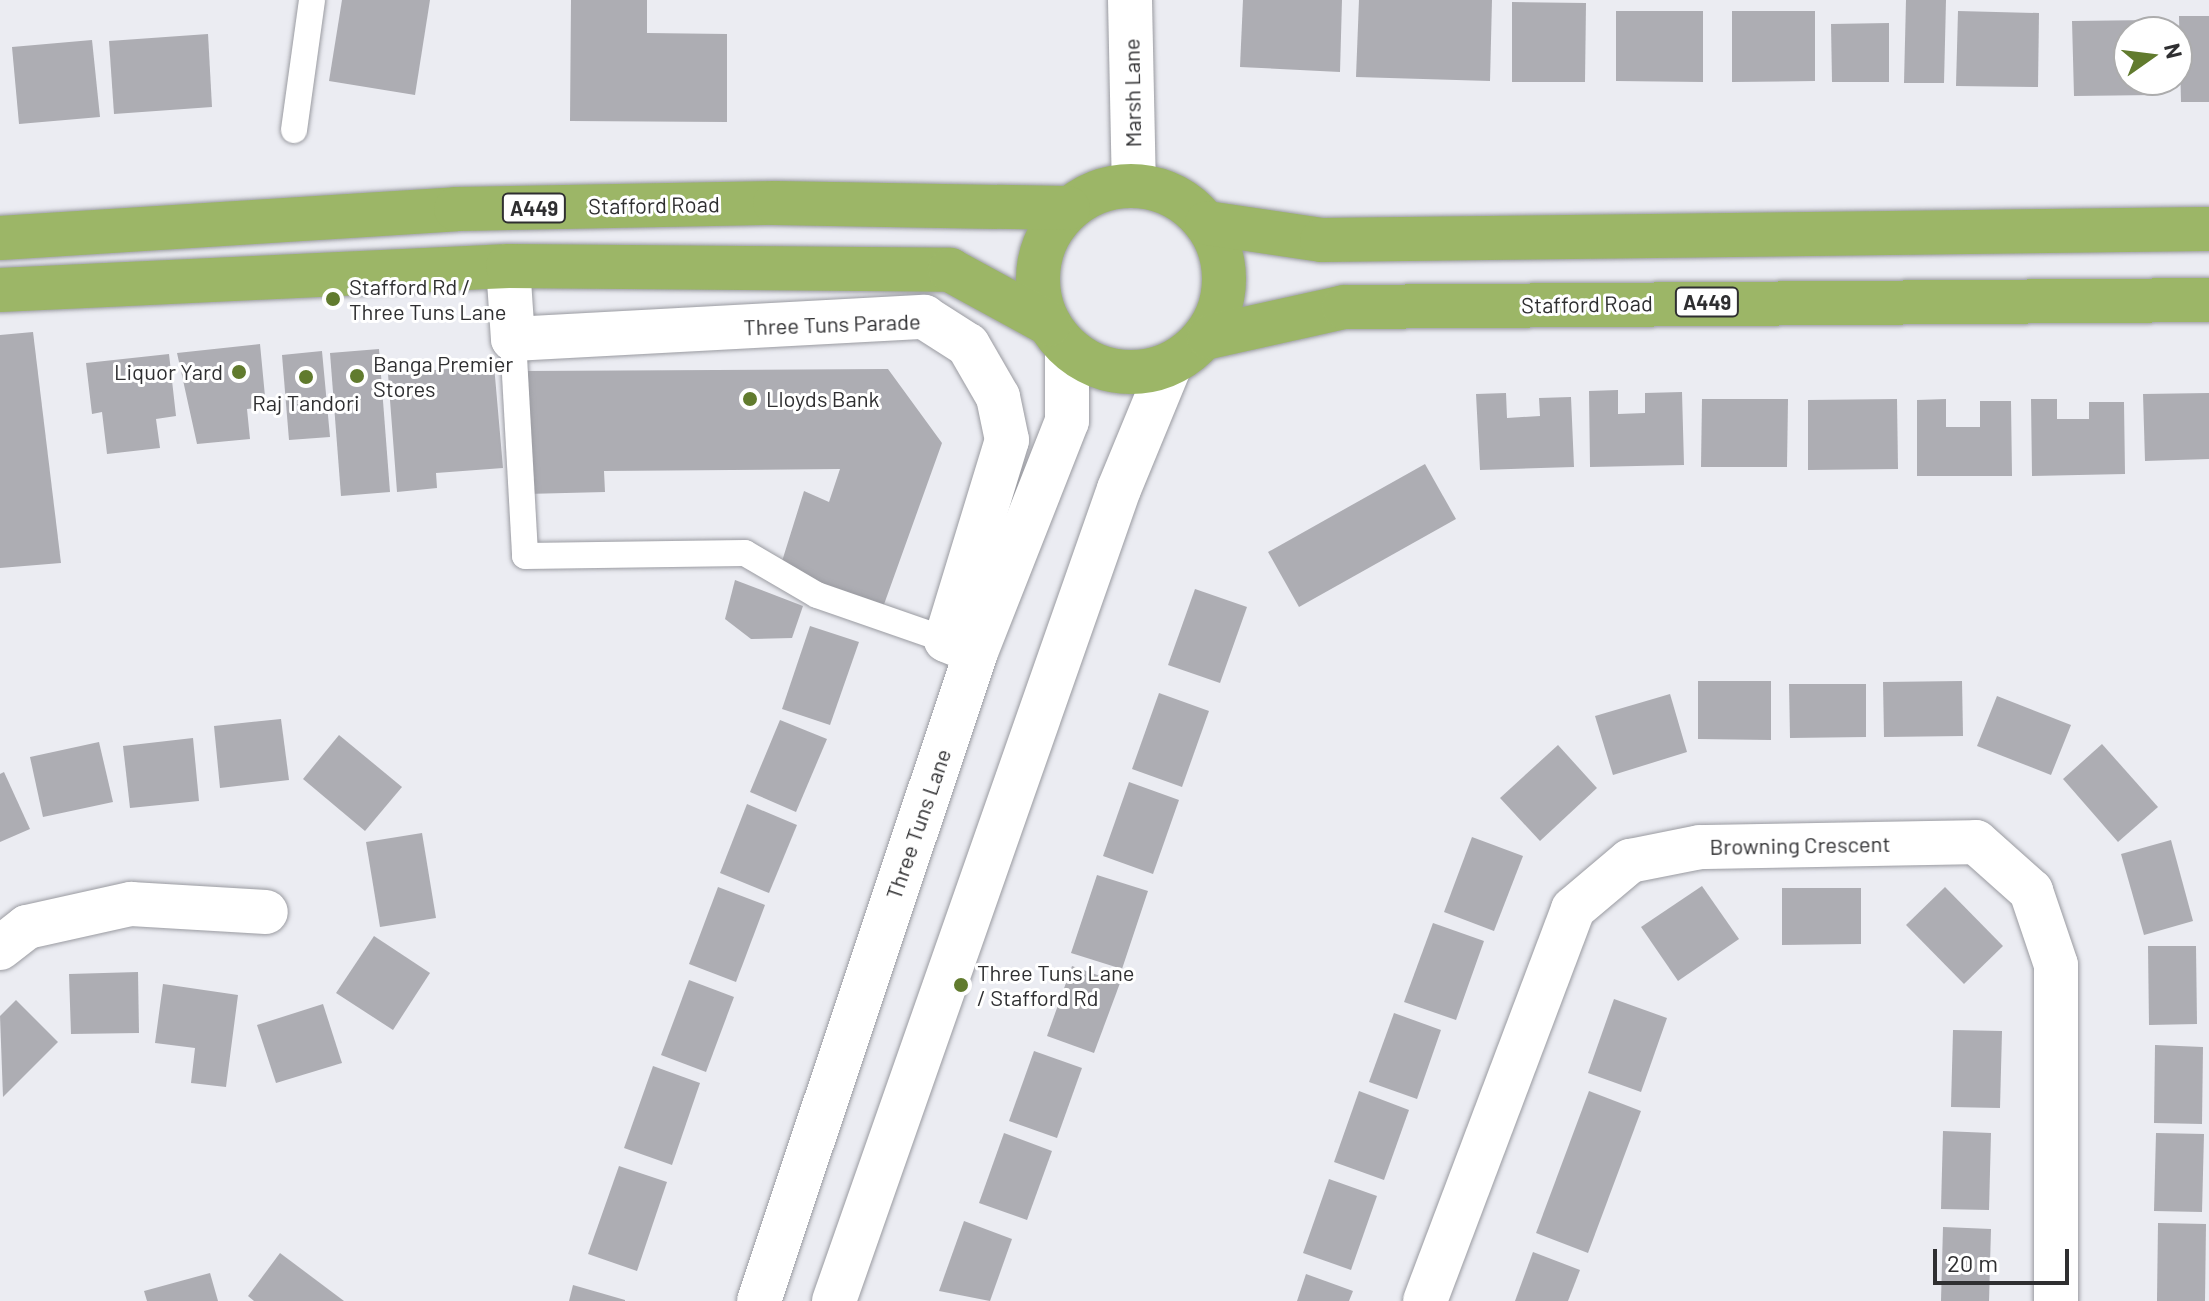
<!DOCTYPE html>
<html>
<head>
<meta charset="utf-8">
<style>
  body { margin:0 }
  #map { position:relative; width:2209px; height:1301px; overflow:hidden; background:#ebecf2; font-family:Barlow,sans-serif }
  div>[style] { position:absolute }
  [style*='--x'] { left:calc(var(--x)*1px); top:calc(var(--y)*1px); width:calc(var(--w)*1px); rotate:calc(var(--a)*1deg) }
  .building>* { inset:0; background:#adadb3 }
  .roads { filter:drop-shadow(0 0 2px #9a9ba1) drop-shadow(0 0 2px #9a9ba1) }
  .service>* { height:26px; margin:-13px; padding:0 13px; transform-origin:13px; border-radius:13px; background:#fff }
  .minor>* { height:44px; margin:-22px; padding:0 22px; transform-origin:22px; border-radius:22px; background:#fff }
  .tertiary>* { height:44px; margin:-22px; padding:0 22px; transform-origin:22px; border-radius:22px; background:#fff }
  .trunk>* { height:44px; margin:-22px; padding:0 22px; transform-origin:22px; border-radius:22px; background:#9cb667 }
  .trunk>.ring { margin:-22px; padding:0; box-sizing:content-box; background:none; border:44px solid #9cb667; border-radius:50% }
  .dots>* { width:22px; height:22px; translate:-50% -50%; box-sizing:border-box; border:4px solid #fff; border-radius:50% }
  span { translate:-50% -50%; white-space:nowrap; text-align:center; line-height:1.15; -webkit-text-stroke:6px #fff; paint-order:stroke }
  .shield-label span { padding:2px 6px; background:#fff; border:2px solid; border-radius:6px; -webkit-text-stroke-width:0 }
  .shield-label { font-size:20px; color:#2f2f31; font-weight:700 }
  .street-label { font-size:22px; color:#2f2f31 }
  .poi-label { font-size:22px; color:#2f2f31 }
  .left { translate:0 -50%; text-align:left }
  .right { translate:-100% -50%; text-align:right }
  .north { position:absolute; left:2113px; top:16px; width:80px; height:80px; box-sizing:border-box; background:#fff; border:2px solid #acacad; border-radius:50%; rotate:76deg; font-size:22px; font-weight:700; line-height:32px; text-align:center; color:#2f2f31 }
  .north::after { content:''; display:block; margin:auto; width:28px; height:36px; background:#617b2e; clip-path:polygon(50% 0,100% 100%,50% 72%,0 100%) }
  .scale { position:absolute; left:1933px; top:1249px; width:136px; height:36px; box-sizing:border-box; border:4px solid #2f2f31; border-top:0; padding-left:10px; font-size:24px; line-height:28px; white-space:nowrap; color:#2f2f31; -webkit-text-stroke:6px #fff; paint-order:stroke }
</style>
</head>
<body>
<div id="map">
  <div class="building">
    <i style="clip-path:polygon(342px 0,430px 0,415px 95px,329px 81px)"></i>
    <i style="clip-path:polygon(571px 0,647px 0,647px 33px,727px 34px,727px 122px,570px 121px)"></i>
    <i style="clip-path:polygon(1243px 0,1342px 0,1340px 72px,1240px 67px)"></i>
    <i style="clip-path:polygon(1359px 0,1492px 0,1490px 81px,1356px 77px)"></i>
    <i style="clip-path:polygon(1906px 0,1946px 0,1944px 83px,1904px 83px)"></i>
    <i style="clip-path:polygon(1512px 2px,1586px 3px,1585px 82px,1512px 82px)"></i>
    <i style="clip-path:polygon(1616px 11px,1703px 11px,1703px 82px,1616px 81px)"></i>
    <i style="clip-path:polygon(1732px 11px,1815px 11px,1815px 81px,1732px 82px)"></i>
    <i style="clip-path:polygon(1958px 11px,2039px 13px,2038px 87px,1956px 86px)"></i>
    <i style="clip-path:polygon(2179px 16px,2209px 16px,2209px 102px,2181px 102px)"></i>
    <i style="clip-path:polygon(2152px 20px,2152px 32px,2129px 32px,2129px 80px,2153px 80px,2154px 95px,2074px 96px,2072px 21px)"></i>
    <i style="clip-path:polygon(1889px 23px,1889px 82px,1832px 82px,1831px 24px)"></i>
    <i style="clip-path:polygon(208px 34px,212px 107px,114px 114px,109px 41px)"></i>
    <i style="clip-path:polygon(92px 40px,100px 117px,19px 124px,12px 47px)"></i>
    <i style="clip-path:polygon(33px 332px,61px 563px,0 568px,0 335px)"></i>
    <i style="clip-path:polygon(260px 344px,266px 407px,247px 409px,250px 439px,197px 444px,177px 353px)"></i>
    <i style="clip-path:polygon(379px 349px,390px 492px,341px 496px,330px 353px)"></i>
    <i style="clip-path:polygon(322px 351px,330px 437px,289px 440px,282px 355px)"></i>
    <i style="clip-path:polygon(169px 354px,176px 416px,156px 419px,160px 448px,107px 454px,102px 412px,92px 414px,86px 363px)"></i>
    <i style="clip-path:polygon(494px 365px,503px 468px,436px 473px,437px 488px,397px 492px,388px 374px)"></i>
    <i style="clip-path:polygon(888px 369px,942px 443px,882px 610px,778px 574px,804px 491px,829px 502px,840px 469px,604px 471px,605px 492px,526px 494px,524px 371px)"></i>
    <i style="clip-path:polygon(1618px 390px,1618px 414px,1645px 413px,1645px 393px,1682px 392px,1684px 465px,1590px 467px,1589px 391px)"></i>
    <i style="clip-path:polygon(1506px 393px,1507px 418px,1540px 416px,1539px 398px,1571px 397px,1574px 467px,1480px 470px,1476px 394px)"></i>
    <i style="clip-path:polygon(2209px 393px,2209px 459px,2145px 461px,2143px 394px)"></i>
    <i style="clip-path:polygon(1702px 399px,1788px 399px,1787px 467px,1701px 467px)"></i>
    <i style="clip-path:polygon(1897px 399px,1898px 469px,1808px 470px,1808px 400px)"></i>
    <i style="clip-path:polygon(1946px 399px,1946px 427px,1980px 427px,1980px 401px,2011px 401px,2012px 476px,1917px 476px,1917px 400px)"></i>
    <i style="clip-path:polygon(2031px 399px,2057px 399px,2057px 419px,2089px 419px,2089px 402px,2124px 402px,2125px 474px,2032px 476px)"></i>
    <i style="clip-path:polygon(1425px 464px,1456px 519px,1299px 607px,1268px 552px)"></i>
    <i style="clip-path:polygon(735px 580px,803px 606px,792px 638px,751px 639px,725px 619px)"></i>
    <i style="clip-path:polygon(1195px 589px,1247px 607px,1220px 683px,1168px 665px)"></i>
    <i style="clip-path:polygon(810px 626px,859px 642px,830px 725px,782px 709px)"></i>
    <i style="clip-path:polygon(1698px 681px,1771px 681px,1771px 740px,1698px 739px)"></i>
    <i style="clip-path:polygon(1962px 681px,1963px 736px,1884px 737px,1883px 682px)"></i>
    <i style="clip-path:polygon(1789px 684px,1866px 684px,1866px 737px,1790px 738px)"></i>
    <i style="clip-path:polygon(1159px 693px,1209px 711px,1182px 787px,1132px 769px)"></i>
    <i style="clip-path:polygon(1670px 694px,1687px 752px,1613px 775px,1595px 716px)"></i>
    <i style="clip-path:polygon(1997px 696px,2071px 725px,2051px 775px,1977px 746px)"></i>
    <i style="clip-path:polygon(281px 719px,289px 780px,220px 788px,214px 726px)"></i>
    <i style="clip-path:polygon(780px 720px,827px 739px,796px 812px,750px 792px)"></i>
    <i style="clip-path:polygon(339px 735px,402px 787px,365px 831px,303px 779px)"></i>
    <i style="clip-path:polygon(193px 738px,199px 801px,130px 808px,123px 746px)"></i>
    <i style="clip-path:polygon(99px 742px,113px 802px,43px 817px,30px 757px)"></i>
    <i style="clip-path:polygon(2102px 744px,2158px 807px,2118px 842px,2063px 779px)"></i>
    <i style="clip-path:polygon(1558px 745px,1597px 788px,1540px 841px,1500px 798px)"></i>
    <i style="clip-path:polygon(4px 772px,30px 829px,0 842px,0 774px)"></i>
    <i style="clip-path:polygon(1129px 782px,1179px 800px,1153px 874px,1103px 856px)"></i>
    <i style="clip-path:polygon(747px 804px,797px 825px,769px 893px,720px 873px)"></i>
    <i style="clip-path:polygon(422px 833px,436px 918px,380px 927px,366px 842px)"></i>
    <i style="clip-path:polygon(1472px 837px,1523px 856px,1494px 931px,1444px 912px)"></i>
    <i style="clip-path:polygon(2171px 840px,2193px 921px,2144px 935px,2121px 854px)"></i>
    <i style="clip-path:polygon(1097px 875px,1148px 891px,1122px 969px,1071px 953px)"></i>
    <i style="clip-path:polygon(1702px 886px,1739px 939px,1678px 981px,1641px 927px)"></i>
    <i style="clip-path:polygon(718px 887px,765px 905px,736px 982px,689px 964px)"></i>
    <i style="clip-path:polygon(1945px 887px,2003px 946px,1964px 984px,1906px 925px)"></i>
    <i style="clip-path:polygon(1782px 888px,1861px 888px,1861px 944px,1782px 945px)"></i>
    <i style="clip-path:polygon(1433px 923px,1484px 941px,1456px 1020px,1404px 1002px)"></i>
    <i style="clip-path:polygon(374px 936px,430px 973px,393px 1030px,336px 993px)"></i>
    <i style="clip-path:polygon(2148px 946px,2196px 946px,2197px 1024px,2149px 1025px)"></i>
    <i style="clip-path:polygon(1072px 966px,1120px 983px,1094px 1053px,1047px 1036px)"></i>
    <i style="clip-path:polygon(138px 972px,139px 1033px,71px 1034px,69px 974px)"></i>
    <i style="clip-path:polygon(689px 980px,734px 997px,706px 1072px,661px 1055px)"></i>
    <i style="clip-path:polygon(163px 984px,238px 995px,226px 1087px,191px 1083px,195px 1048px,155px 1043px)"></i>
    <i style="clip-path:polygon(1614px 999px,1667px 1018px,1641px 1092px,1588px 1073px)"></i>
    <i style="clip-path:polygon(16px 1000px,58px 1042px,3px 1097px,0 1016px)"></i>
    <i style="clip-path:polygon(323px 1004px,342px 1063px,276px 1083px,257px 1025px)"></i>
    <i style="clip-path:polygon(1394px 1013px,1441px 1030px,1417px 1099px,1369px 1082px)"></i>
    <i style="clip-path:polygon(1953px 1030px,2002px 1031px,2000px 1108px,1951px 1107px)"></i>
    <i style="clip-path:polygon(2155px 1045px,2203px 1047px,2202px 1124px,2154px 1123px)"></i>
    <i style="clip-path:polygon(1034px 1051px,1082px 1068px,1057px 1138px,1009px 1121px)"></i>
    <i style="clip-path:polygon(653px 1066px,700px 1083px,672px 1165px,624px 1148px)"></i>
    <i style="clip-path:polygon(1359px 1091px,1409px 1110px,1384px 1180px,1334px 1162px)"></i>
    <i style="clip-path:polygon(1589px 1091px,1641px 1111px,1588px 1253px,1536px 1233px)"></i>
    <i style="clip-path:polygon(1943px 1131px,1991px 1133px,1989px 1210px,1941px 1209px)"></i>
    <i style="clip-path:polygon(1004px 1133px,1052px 1151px,1027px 1220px,979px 1203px)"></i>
    <i style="clip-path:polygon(2156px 1133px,2204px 1134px,2202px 1212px,2154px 1211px)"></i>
    <i style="clip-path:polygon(619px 1166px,667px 1182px,637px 1271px,588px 1254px)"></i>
    <i style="clip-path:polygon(1329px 1179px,1377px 1196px,1351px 1270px,1303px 1253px)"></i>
    <i style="clip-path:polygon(964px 1221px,1012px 1239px,990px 1301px,939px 1291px)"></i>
    <i style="clip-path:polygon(2158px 1223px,2206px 1224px,2205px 1301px,2157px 1301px)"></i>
    <i style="clip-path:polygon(1943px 1227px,1991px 1229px,1989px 1301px,1941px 1301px)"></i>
    <i style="clip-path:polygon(1533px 1252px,1580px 1270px,1568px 1301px,1515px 1301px)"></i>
    <i style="clip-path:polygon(280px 1253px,344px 1301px,254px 1301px,248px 1296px)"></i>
    <i style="clip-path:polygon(210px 1273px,218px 1301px,147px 1301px,144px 1291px)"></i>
    <i style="clip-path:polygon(1306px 1274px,1353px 1291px,1349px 1301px,1297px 1301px)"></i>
    <i style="clip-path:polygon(573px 1285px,625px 1300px,625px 1301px,569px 1301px)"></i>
  </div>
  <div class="roads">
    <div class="service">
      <i style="--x:294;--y:130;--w:131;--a:-82.1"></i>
      <i style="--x:513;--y:339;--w:217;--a:86.8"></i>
      <i style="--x:525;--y:556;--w:220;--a:-0.8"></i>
      <i style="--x:745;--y:553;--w:83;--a:30.3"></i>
      <i style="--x:817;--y:595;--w:137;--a:19.2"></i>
    </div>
    <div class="minor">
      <i style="--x:1130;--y:0;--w:186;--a:88.8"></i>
      <i style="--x:508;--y:266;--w:73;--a:86.1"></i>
      <i style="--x:513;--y:339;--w:412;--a:-3.1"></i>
      <i style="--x:924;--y:317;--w:52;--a:32.5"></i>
      <i style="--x:968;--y:345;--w:60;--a:60"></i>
      <i style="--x:998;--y:397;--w:44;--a:78.2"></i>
      <i style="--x:1007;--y:440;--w:209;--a:107"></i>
      <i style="--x:946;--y:640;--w:32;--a:22"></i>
      <i style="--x:0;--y:948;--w:34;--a:-38"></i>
      <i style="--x:27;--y:927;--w:107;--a:-12.5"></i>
      <i style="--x:131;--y:904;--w:135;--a:3.4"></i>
      <i style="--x:1425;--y:1301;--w:419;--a:-69.3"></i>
      <i style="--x:1573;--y:909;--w:75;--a:-40.1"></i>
      <i style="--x:1630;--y:861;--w:71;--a:-11.3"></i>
      <i style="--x:1700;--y:847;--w:276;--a:-1"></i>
      <i style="--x:1976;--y:842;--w:74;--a:41.7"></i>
      <i style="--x:2031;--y:891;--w:78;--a:71.3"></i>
      <i style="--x:2056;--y:965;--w:336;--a:90"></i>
    </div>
    <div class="tertiary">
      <i style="--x:759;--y:1301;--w:684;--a:-71.51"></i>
      <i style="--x:976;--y:652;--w:248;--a:-68.5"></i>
      <i style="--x:1067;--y:421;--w:74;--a:-90"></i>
      <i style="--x:834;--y:1301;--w:861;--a:-70.66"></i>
      <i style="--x:1119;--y:489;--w:134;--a:-67.6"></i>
    </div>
    <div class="trunk">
      <i class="ring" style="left:1038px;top:186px;width:142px;height:142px"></i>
      <i style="--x:1207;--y:223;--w:116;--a:8.4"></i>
      <i style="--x:1322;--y:240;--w:887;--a:-0.71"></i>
      <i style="--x:0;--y:238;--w:457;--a:-3.6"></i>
      <i style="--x:456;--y:209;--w:319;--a:-1.1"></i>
      <i style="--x:775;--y:203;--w:293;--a:1"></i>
      <i style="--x:0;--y:290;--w:509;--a:-2.7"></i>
      <i style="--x:508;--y:266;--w:442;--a:0.5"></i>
      <i style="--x:950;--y:270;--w:113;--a:28.6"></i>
      <i style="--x:1209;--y:337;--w:138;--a:-12.5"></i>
      <i style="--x:1344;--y:307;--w:865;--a:-0.46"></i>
    </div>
  </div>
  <div class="dots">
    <i style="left:333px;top:299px;background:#617b2e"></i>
    <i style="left:239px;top:372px;background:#617b2e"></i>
    <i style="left:357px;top:376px;background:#617b2e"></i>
    <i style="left:306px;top:377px;background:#617b2e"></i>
    <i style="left:750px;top:399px;background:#617b2e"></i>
    <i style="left:961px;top:985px;background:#617b2e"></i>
  </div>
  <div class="shield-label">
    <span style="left:534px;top:208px">A449</span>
    <span style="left:1707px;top:302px">A449</span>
  </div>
  <div class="street-label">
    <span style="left:1132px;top:93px;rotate:-91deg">Marsh Lane</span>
    <span style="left:654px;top:205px;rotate:-1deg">Stafford Road</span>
    <span style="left:1587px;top:304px;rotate:-1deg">Stafford Road</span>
    <span style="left:832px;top:324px;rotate:-2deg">Three Tuns Parade</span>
    <span style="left:918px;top:824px;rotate:-71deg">Three Tuns Lane</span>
    <span style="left:1800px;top:845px;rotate:-1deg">Browning Crescent</span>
  </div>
  <div class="poi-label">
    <span class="left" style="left:349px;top:299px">Stafford Rd /<br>Three Tuns Lane</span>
    <span class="left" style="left:373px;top:376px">Banga Premier<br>Stores</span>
    <span class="right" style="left:223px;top:372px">Liquor Yard</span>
    <span class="left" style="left:766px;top:399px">Lloyds Bank</span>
    <span style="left:306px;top:403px">Raj Tandori</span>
    <span class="left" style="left:977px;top:985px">Three Tuns Lane<br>/ Stafford Rd</span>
  </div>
  <div class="north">N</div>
  <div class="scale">20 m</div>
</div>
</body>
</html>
